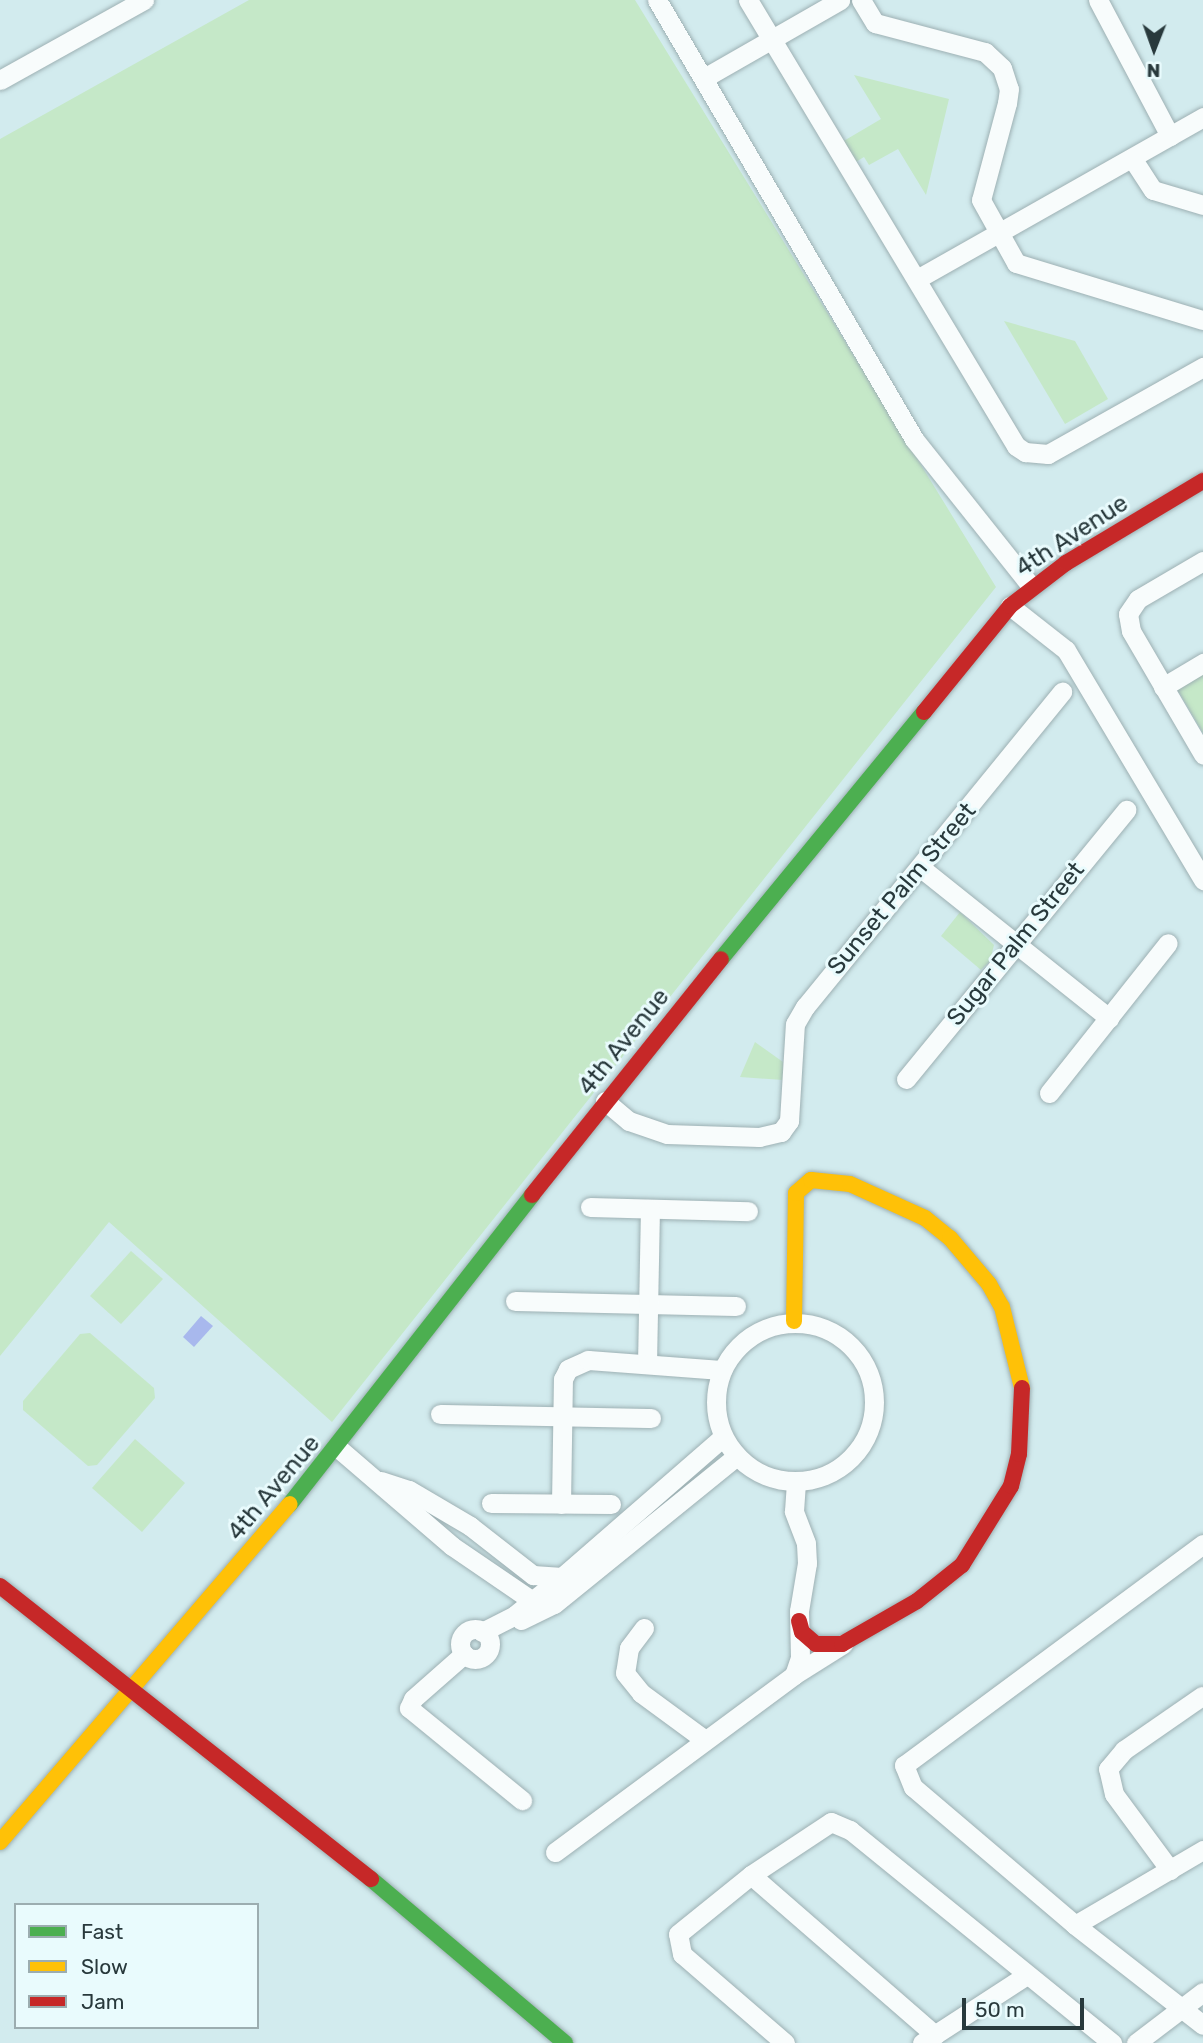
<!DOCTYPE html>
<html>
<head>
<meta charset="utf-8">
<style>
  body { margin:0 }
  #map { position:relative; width:1203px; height:2043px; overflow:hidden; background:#d2ebee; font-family:Rubik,sans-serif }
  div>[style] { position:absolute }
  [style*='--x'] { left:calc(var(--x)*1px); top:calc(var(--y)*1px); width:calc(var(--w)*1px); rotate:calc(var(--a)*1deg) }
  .green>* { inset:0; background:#c5e8c8 }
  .water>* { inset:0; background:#a8b8ed }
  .roads { filter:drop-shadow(0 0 2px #9db0b3) drop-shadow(0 0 2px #9db0b3) }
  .street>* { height:19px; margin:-9.5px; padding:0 9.5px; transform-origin:9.5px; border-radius:9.5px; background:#f8fcfc }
  .street>.ring { margin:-9.5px; padding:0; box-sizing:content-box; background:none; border:19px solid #f8fcfc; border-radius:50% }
  .fast>* { height:16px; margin:-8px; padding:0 8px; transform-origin:8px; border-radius:8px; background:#4caf50 }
  .slow>* { height:16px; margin:-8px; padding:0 8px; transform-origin:8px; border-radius:8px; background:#ffc107 }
  .jam>* { height:16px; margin:-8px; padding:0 8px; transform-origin:8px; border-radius:8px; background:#c62828 }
  span { translate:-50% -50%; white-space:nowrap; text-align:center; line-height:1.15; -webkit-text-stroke:6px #e9fbfd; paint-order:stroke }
  .street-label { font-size:24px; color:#28393c }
  .legend { position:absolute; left:14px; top:1903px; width:245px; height:126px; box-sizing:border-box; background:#e9fbfd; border:2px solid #9cadb0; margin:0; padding:9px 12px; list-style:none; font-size:21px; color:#28393c }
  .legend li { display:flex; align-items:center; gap:14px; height:35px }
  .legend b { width:35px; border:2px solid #9cadb0 }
  .north { position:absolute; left:1119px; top:14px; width:70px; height:70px; -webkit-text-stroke:5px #e9fbfd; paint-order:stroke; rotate:181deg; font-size:19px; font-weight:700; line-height:28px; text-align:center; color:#28393c }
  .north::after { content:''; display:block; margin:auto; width:24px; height:32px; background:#28393c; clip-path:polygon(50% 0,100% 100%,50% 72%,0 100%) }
  .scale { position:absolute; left:962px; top:1998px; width:122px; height:32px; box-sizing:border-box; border:4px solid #28393c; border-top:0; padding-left:9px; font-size:21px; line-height:24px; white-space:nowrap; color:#28393c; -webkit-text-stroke:5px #e9fbfd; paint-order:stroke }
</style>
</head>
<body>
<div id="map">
  <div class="green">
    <i style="clip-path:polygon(249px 0,635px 0,996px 587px,332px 1422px,109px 1222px,0 1356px,0 139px)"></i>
    <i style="clip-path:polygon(854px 75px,949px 99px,926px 195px,898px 149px,869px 165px,864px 157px,854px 163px,842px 142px,881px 119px)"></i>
    <i style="clip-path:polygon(1004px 321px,1075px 341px,1108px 399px,1065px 424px)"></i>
    <i style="clip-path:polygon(1203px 674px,1203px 733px,1177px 689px)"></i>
    <i style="clip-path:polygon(960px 912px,994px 945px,990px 961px,981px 970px,941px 936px)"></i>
    <i style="clip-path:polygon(755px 1042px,783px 1062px,783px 1080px,740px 1077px)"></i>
    <i style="clip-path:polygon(131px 1251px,163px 1279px,121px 1324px,90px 1296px)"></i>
    <i style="clip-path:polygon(90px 1333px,154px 1388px,155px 1398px,97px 1465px,88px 1466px,23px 1410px,23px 1401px,80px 1334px)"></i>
    <i style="clip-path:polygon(135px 1439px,185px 1483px,142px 1532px,92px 1488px)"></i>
  </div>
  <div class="water">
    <i style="clip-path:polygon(201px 1316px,213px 1326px,194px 1347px,183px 1337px)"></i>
  </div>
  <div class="roads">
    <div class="street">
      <i style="--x:657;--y:0;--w:509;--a:59.65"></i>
      <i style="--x:914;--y:439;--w:188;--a:51.5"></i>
      <i style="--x:748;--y:0;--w:520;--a:59"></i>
      <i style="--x:1016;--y:446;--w:11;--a:34"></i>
      <i style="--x:1025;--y:452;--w:23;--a:5"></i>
      <i style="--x:1048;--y:454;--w:178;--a:-29.3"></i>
      <i style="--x:861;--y:0;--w:27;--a:59"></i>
      <i style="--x:875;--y:23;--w:114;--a:14.8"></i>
      <i style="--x:985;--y:52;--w:23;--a:43"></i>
      <i style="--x:1002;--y:68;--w:22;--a:72"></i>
      <i style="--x:1009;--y:89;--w:14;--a:98"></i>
      <i style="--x:1007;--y:103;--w:100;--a:105"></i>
      <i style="--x:981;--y:200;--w:72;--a:60.9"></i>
      <i style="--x:1016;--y:263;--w:195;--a:17"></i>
      <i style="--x:1098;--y:0;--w:154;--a:62.1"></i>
      <i style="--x:704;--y:78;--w:157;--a:-29.8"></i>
      <i style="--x:0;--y:80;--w:165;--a:-29.1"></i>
      <i style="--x:1132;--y:158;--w:38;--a:57"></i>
      <i style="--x:1153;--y:190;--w:52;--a:16.7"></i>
      <i style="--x:917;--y:279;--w:329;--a:-29.5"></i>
      <i style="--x:1203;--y:561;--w:75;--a:149.7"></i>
      <i style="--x:1138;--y:599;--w:18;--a:124"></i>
      <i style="--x:1128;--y:614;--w:17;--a:80"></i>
      <i style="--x:1131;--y:631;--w:143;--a:59.7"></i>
      <i style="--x:1010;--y:606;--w:71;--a:38.2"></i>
      <i style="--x:1066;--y:650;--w:268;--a:59.2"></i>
      <i style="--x:1163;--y:687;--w:47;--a:-31"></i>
      <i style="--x:921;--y:868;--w:241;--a:38.6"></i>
      <i style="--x:906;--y:1079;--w:348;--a:-50.7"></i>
      <i style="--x:1049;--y:1093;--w:191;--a:-51.6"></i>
      <i style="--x:605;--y:1101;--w:31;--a:40"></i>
      <i style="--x:629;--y:1121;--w:40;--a:18.9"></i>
      <i style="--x:667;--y:1134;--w:92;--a:1.9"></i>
      <i style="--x:759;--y:1137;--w:23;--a:-13"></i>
      <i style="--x:781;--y:1132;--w:14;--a:-54"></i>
      <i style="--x:789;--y:1121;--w:97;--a:-86.5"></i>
      <i style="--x:795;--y:1024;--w:20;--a:-60"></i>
      <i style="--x:805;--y:1007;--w:407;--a:-50.8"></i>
      <i style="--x:590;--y:1207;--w:158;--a:1.5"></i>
      <i style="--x:515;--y:1301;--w:221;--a:1.3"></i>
      <i class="ring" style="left:716px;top:1323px;width:139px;height:139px"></i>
      <i style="--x:647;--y:1364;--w:155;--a:-88.9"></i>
      <i style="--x:440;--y:1414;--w:211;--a:1.1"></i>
      <i style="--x:338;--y:1448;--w:150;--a:40.7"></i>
      <i style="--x:452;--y:1546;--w:107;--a:34.3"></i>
      <i style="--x:381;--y:1481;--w:29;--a:18"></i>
      <i style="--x:409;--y:1490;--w:71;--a:30.5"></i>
      <i style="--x:470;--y:1526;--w:80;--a:37.9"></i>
      <i style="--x:533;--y:1575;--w:29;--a:4"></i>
      <i style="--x:491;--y:1503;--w:120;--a:0.5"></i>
      <i style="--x:561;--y:1504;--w:125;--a:-89.1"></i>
      <i style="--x:563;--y:1379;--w:11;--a:-63"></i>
      <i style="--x:568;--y:1369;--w:22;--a:-24"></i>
      <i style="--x:588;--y:1360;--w:134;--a:4.3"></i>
      <i style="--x:1203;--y:1544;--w:372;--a:143.5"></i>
      <i style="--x:904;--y:1765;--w:24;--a:68"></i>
      <i style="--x:913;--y:1787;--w:213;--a:40.4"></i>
      <i style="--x:1075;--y:1925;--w:162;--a:38"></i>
      <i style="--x:521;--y:1620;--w:37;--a:-26"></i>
      <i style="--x:554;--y:1604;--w:235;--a:-39"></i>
      <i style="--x:644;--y:1628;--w:25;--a:127"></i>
      <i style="--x:629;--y:1648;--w:25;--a:99"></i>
      <i style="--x:625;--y:1673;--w:26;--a:51"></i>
      <i style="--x:641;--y:1693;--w:79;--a:36.3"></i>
      <i class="ring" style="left:460px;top:1629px;width:11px;height:11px"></i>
      <i style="--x:482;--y:1632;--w:37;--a:-27"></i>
      <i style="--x:515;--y:1615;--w:60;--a:-39"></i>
      <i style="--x:562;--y:1577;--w:213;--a:-41"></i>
      <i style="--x:464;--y:1654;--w:68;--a:138.6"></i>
      <i style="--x:413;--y:1699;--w:10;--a:114"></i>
      <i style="--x:409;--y:1708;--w:146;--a:39.2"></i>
      <i style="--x:794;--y:1675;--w:58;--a:-32.3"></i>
      <i style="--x:555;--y:1852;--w:297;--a:-36.5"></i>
      <i style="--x:794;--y:1675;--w:18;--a:-71"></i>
      <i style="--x:800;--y:1658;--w:47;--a:-91.2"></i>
      <i style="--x:799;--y:1611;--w:49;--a:-80.5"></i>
      <i style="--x:807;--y:1563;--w:20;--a:-93"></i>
      <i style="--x:806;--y:1543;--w:34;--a:-111"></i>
      <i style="--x:794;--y:1511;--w:30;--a:-86"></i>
      <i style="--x:1170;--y:1870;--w:94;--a:-126.4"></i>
      <i style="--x:1114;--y:1794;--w:26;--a:-103"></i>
      <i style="--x:1108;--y:1769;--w:25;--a:-50"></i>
      <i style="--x:1124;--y:1750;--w:95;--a:-34.7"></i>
      <i style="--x:751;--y:1875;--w:244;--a:41"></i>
      <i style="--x:1075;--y:1925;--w:148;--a:-30.4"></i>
      <i style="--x:785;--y:2043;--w:136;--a:-139.2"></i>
      <i style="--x:682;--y:1954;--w:20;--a:-101"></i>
      <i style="--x:678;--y:1934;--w:94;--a:-38.9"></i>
      <i style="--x:751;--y:1875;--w:96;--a:-33.5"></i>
      <i style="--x:831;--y:1822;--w:21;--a:23"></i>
      <i style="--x:850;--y:1830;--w:338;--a:39.1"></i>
      <i style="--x:922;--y:2043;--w:123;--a:-33"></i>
      <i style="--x:1136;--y:2043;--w:84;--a:-37.3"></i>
    </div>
    <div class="fast">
      <i style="--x:721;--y:959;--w:320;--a:-50.6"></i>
      <i style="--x:290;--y:1504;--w:392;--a:-51.9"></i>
      <i style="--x:371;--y:1879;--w:254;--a:40.2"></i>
    </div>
    <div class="slow">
      <i style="--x:794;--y:1321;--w:128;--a:-89.1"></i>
      <i style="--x:796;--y:1193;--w:20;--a:-41"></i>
      <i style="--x:811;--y:1180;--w:39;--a:6"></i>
      <i style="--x:850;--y:1184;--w:82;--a:24.4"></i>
      <i style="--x:925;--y:1218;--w:32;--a:39"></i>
      <i style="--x:950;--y:1238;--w:60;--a:49.7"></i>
      <i style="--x:989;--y:1284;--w:26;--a:61"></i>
      <i style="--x:1002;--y:1307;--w:83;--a:76.1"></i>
      <i style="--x:0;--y:1842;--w:445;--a:-49.4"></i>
    </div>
    <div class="jam">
      <i style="--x:924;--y:712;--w:136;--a:-50.9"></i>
      <i style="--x:1010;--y:606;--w:71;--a:-37.5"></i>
      <i style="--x:1066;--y:563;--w:160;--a:-30.9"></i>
      <i style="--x:532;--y:1195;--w:302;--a:-51.3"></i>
      <i style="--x:0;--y:1586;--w:473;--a:38.3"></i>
      <i style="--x:799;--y:1621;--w:11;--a:75"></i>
      <i style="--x:802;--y:1632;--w:18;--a:41"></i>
      <i style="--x:816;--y:1644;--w:26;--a:0"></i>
      <i style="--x:842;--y:1644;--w:86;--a:-29.8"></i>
      <i style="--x:917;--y:1601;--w:58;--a:-38.7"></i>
      <i style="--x:962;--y:1565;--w:93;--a:-58.2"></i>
      <i style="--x:1011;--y:1486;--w:33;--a:-76"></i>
      <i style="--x:1019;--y:1454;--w:66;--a:-87.4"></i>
    </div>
  </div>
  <div class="street-label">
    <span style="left:1072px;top:536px;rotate:-33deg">4th Avenue</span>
    <span style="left:902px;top:889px;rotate:-50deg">Sunset Palm Street</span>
    <span style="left:1016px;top:944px;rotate:-51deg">Sugar Palm Street</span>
    <span style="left:624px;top:1042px;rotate:-51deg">4th Avenue</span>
    <span style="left:274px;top:1488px;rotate:-50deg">4th Avenue</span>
  </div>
  <ul class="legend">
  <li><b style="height:9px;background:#4caf50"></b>Fast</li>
  <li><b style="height:9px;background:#ffc107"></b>Slow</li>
  <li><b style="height:9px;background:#c62828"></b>Jam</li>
  </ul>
  <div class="north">N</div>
  <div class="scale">50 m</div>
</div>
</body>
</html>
